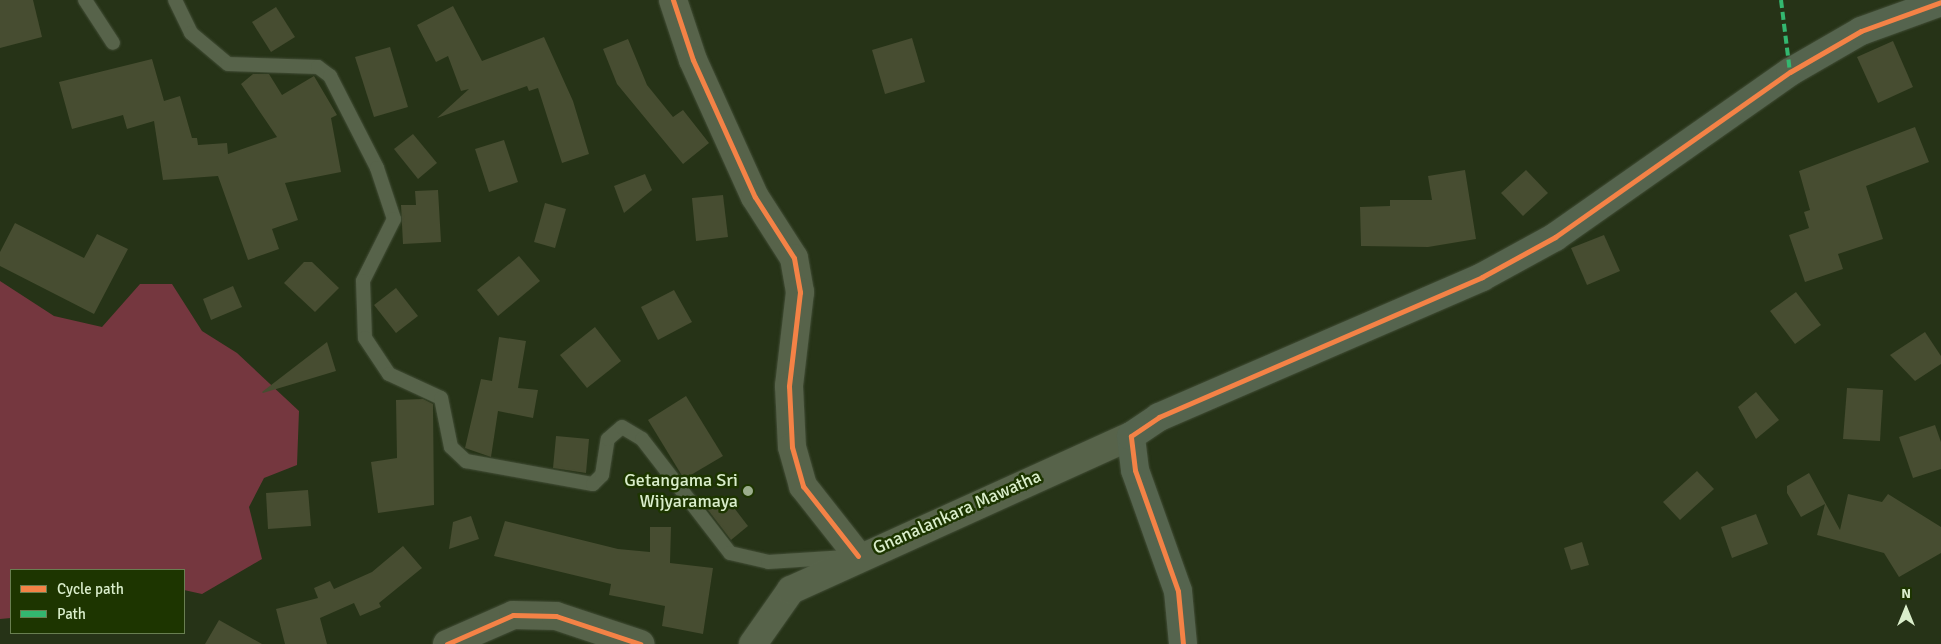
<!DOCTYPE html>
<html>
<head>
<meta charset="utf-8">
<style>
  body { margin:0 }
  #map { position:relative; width:1941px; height:644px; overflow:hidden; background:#263317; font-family:Signika,sans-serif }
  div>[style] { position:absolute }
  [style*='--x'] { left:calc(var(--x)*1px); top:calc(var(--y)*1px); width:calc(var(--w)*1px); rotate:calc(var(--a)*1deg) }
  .green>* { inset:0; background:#75373f }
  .building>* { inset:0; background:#474d31 }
  .roads { filter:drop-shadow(0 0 1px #424d36) drop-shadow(0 0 1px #424d36) }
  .lane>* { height:14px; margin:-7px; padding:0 7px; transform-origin:7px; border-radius:7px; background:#57634a }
  .street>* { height:28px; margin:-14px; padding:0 14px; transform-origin:14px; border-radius:14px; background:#57634a }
  .secondary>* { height:28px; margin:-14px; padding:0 14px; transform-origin:14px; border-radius:14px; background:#55644e }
  .quiet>* { height:4px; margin-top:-2px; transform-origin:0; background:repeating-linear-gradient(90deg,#33b770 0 8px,transparent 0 12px) }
  .cycleway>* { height:5px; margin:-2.5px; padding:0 2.5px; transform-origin:2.5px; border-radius:2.5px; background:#f48246 }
  .dots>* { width:14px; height:14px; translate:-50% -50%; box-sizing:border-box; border:2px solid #1d3500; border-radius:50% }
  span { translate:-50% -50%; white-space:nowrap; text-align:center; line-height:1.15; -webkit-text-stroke:5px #1d3500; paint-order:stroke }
  .poi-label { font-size:18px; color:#daeecb }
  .right { translate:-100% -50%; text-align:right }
  .street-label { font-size:18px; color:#daeecb }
  .legend { position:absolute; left:10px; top:569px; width:175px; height:65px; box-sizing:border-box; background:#1d3500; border:1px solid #697f51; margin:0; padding:6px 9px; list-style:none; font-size:15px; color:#daeecb }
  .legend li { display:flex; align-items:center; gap:10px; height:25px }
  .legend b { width:25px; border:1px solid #697f51 }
  .north { position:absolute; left:1881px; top:584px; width:50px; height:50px; -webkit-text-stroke:4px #1d3500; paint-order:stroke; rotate:0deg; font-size:14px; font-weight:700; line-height:20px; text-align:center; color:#daeecb }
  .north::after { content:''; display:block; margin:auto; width:18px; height:22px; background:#daeecb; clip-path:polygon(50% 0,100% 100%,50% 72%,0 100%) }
</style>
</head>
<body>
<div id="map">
  <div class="green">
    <i style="clip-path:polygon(0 281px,54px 316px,102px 327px,140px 284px,172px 284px,202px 331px,237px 353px,299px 411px,297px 465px,264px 478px,249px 507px,262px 559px,202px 594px,184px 590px,184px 570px,11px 570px,11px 618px,0 619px)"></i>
  </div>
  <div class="building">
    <i style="clip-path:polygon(0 0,33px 0,42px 37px,0 48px)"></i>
    <i style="clip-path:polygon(453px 6px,482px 61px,544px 37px,573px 101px,589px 154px,562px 163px,538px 88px,529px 91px,527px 86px,437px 118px,469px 89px,461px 91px,448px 56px,436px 62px,417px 25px)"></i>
    <i style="clip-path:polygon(276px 7px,295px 37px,271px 52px,252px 22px)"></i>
    <i style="clip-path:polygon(912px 38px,925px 82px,885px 94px,872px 50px)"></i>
    <i style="clip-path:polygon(628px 39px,647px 85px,673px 117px,683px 110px,709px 143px,683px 164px,617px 84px,603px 49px)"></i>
    <i style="clip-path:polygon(1893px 41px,1913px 87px,1878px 103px,1857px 57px)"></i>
    <i style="clip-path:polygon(390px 47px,408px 107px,374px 117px,355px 57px)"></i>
    <i style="clip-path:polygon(152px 59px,164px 101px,180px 96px,192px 138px,197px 138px,198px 145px,227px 143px,228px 154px,277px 137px,241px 84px,253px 74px,269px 74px,282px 95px,314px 76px,337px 115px,331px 118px,341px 172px,285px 183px,298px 220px,272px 229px,279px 249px,248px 260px,218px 176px,163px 180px,154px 121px,127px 129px,123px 115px,72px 129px,59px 82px)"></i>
    <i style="clip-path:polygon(1915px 127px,1929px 162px,1866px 186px,1883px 239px,1838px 254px,1843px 269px,1805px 282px,1789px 235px,1809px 228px,1804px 212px,1810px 210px,1799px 171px)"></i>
    <i style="clip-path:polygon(413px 134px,437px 163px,418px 179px,394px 149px)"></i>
    <i style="clip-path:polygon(504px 140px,518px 182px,489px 192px,475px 149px)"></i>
    <i style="clip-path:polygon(1465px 170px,1476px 239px,1428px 247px,1361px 246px,1360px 207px,1390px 206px,1390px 200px,1432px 200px,1428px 176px)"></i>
    <i style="clip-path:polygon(1526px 170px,1548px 193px,1523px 216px,1501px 193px)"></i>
    <i style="clip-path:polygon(645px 174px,652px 190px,624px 213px,614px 186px)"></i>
    <i style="clip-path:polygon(438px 190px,441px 242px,403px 244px,401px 205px,416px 205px,415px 191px)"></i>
    <i style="clip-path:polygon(723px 195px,728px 237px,696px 241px,692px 198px)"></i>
    <i style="clip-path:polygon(545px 203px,566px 209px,555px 248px,534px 242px)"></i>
    <i style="clip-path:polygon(15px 223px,84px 258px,97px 234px,128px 249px,94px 314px,0 266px,0 252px)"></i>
    <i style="clip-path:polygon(1604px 235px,1620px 271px,1587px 285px,1571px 248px)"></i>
    <i style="clip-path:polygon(519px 256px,540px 281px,498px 316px,477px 290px)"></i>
    <i style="clip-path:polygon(304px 262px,312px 262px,339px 288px,315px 312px,284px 283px)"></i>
    <i style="clip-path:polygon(233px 286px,242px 307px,211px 320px,203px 299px)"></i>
    <i style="clip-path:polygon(396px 288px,418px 316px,396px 333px,374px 305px)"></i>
    <i style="clip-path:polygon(674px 290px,692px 322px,658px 340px,641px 307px)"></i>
    <i style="clip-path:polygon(1796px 292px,1821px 325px,1795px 344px,1770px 311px)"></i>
    <i style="clip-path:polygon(595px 327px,621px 361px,587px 388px,560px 355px)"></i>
    <i style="clip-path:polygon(1925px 332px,1941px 356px,1941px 364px,1915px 381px,1890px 355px)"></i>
    <i style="clip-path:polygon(499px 337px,526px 341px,518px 388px,538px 390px,533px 418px,498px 411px,491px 457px,465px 448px,481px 379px,492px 381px)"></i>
    <i style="clip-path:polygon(327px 342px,336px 371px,263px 393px,262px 392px)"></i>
    <i style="clip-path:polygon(1847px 388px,1883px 390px,1880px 441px,1843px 439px)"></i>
    <i style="clip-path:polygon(1756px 392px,1779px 420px,1756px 439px,1738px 407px)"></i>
    <i style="clip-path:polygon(686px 396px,723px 456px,684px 479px,648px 420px)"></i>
    <i style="clip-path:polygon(423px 399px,433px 404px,434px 505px,378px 513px,371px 462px,397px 458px,396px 400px)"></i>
    <i style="clip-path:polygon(1935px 425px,1941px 442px,1941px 469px,1913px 478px,1899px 437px)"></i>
    <i style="clip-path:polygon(556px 436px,589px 439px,586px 473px,553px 468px)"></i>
    <i style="clip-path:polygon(1697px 471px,1714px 489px,1680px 520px,1663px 502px)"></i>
    <i style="clip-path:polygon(1809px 473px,1840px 530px,1848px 494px,1882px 502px,1888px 494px,1941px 527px,1941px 553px,1899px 577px,1884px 553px,1817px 535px,1825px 504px,1801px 517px,1787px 493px,1787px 486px)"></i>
    <i style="clip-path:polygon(308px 490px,311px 526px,268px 529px,266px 493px)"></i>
    <i style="clip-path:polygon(725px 496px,748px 526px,731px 540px,708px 510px)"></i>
    <i style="clip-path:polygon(1756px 514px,1768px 544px,1732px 558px,1721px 527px)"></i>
    <i style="clip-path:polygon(471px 516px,479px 539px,449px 549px,453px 522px)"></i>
    <i style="clip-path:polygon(505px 521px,618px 549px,650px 552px,650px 527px,671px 527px,670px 563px,713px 568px,703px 634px,662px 626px,665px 606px,609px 595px,611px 584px,494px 556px)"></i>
    <i style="clip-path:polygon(1582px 542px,1589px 565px,1571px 570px,1564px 548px)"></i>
    <i style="clip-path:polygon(403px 546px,422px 568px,379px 603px,381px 607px,360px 616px,354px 603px,320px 618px,327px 644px,285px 644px,276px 609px,318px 598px,314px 588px,330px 581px,334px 589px,372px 572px)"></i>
    <i style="clip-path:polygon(219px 620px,262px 644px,205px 644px)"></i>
  </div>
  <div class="roads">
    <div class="lane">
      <i style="--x:85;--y:0;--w:51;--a:56.9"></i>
      <i style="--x:175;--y:0;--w:37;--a:64"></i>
      <i style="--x:191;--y:33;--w:48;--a:40"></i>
      <i style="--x:228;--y:64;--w:90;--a:1.9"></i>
      <i style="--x:318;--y:67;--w:15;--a:37"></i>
      <i style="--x:330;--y:76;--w:103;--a:62.9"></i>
      <i style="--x:377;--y:168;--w:54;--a:71.6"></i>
      <i style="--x:394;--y:219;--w:69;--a:116.6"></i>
      <i style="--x:363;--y:281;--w:57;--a:88"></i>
      <i style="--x:365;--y:338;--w:43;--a:56.3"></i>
      <i style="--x:389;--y:374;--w:57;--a:24.8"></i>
      <i style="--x:441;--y:398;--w:50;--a:78.5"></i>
      <i style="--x:451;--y:447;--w:21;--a:43"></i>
      <i style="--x:466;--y:461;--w:129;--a:10.3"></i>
      <i style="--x:593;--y:484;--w:13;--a:-45"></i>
      <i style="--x:602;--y:475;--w:36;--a:-81"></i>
      <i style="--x:608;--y:439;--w:18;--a:-41"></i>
      <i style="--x:622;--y:427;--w:23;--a:31"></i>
      <i style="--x:642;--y:439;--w:144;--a:52.3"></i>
      <i style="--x:730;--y:553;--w:39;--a:13"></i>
      <i style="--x:768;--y:562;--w:78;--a:-3.7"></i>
    </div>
    <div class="street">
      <i style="--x:673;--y:0;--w:63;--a:71.6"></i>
      <i style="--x:693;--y:60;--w:150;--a:65.7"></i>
      <i style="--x:755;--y:197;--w:72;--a:57.4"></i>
      <i style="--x:794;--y:258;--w:35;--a:80"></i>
      <i style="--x:800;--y:292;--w:95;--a:96.7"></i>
      <i style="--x:789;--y:386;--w:61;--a:87.2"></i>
      <i style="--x:792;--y:447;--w:41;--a:74.2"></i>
      <i style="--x:803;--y:486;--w:89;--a:51.8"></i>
      <i style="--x:447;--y:644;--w:72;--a:-23.7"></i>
      <i style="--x:513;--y:615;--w:43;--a:1.3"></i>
      <i style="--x:556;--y:616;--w:89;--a:18.4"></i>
      <i style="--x:753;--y:644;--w:66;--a:-54.9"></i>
      <i style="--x:791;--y:590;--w:373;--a:-24.4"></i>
    </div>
    <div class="secondary">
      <i style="--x:1183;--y:644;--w:53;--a:-95.4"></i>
      <i style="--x:1178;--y:591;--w:128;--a:-109.6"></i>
      <i style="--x:1135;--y:470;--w:34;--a:-97"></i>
      <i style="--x:1131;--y:436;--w:34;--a:-34"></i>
      <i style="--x:1159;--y:417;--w:352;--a:-23.4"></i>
      <i style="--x:1482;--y:277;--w:83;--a:-28.7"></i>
      <i style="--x:1555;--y:237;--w:287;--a:-35.1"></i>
      <i style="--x:1790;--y:72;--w:82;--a:-30"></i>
      <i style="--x:1861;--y:31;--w:85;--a:-19.9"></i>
    </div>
  </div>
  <div class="quiet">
    <i style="--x:1781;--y:0;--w:73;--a:82.9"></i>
  </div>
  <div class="cycleway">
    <i style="--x:673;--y:0;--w:63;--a:71.6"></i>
    <i style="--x:693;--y:60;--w:150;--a:65.7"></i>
    <i style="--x:755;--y:197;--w:72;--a:57.4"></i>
    <i style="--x:794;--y:258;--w:35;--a:80"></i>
    <i style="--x:800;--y:292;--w:95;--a:96.7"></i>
    <i style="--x:789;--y:386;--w:61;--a:87.2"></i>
    <i style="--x:792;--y:447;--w:41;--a:74.2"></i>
    <i style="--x:803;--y:486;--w:89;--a:51.8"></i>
    <i style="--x:447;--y:644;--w:72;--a:-23.7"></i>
    <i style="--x:513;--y:615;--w:43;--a:1.3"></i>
    <i style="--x:556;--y:616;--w:89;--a:18.4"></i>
    <i style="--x:1183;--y:644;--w:53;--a:-95.4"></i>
    <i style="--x:1178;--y:591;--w:128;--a:-109.6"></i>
    <i style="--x:1135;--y:470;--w:34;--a:-97"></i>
    <i style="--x:1131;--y:436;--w:34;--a:-34"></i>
    <i style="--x:1159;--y:417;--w:352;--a:-23.4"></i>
    <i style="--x:1482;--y:277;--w:83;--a:-28.7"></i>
    <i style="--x:1555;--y:237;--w:287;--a:-35.1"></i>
    <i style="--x:1790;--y:72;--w:82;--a:-30"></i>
    <i style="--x:1861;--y:31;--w:85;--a:-19.9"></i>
  </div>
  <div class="dots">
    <i style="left:748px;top:491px;background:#9bad8c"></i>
  </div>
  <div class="poi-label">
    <span class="right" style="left:738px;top:491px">Getangama Sri<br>Wijyaramaya</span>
  </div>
  <div class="street-label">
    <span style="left:957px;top:512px;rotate:-24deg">Gnanalankara Mawatha</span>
  </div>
  <ul class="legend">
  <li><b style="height:6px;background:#f48246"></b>Cycle path</li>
  <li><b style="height:6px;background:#33b770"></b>Path</li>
  </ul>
  <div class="north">N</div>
</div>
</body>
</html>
